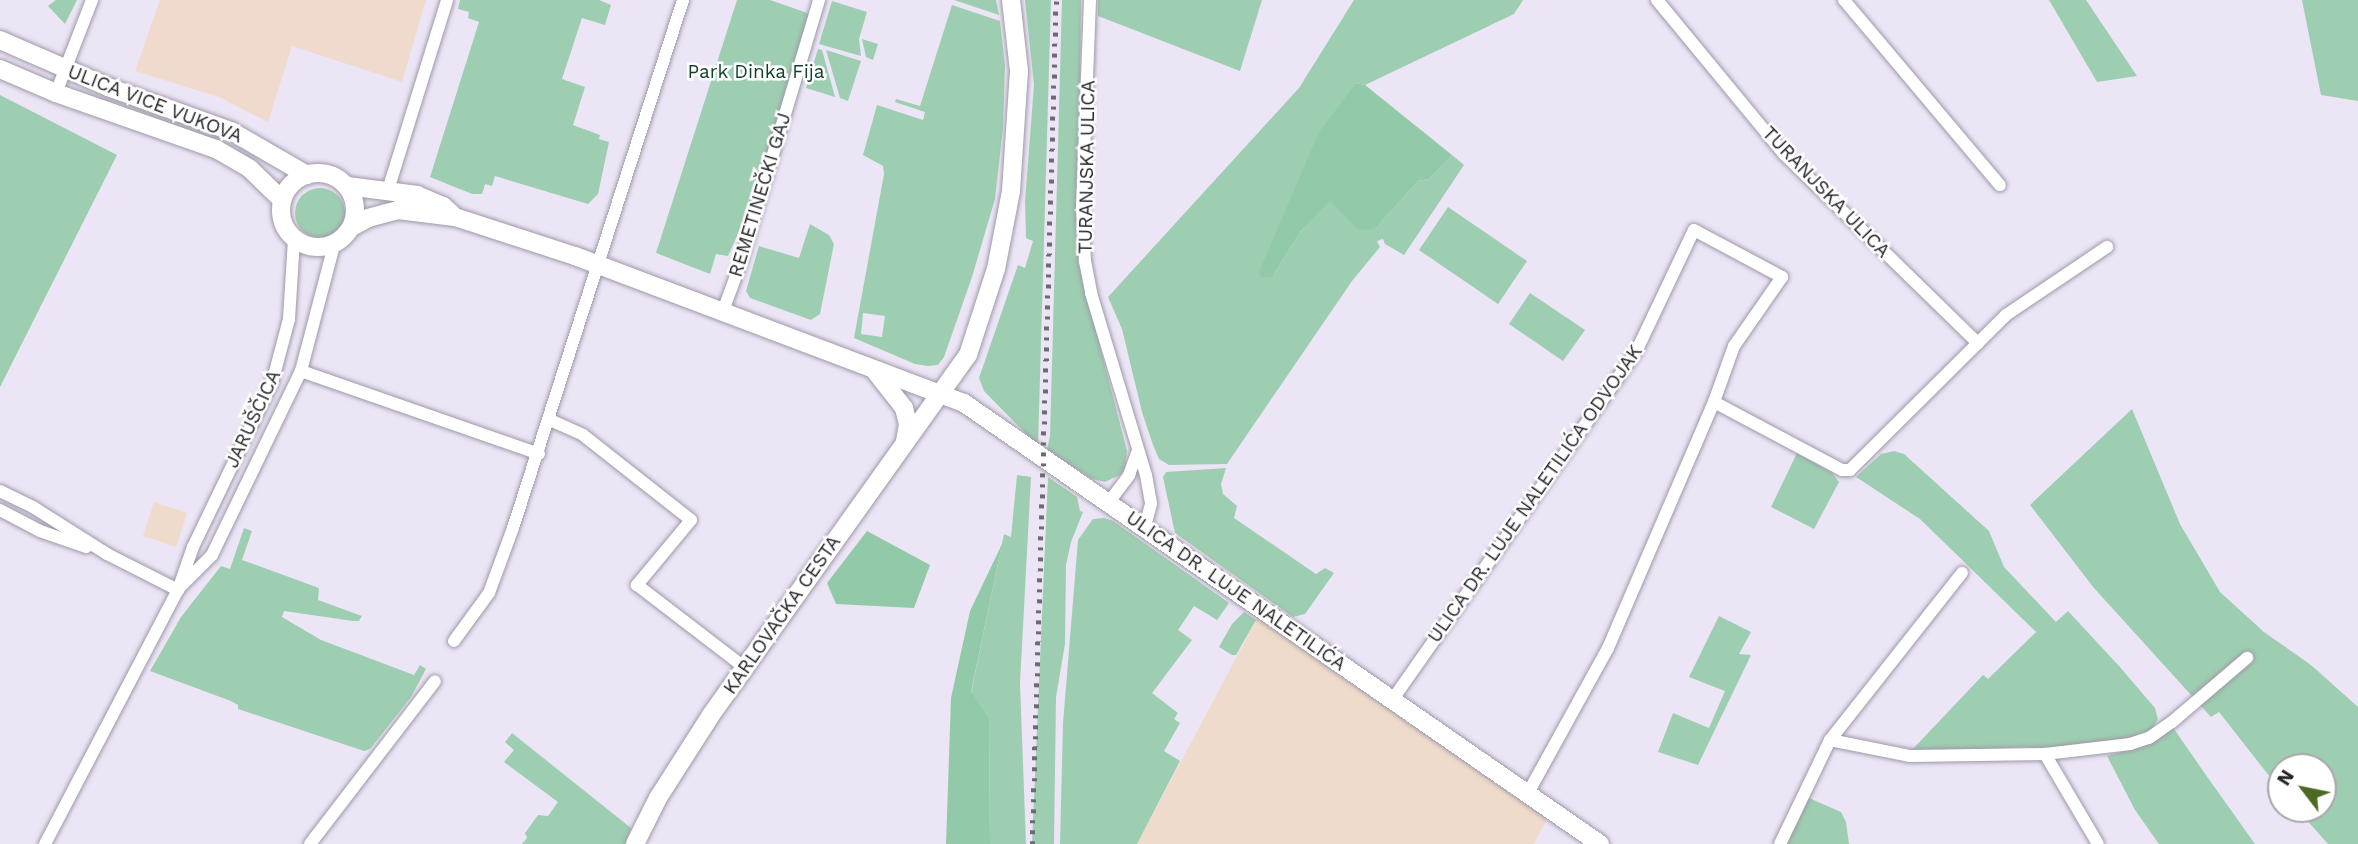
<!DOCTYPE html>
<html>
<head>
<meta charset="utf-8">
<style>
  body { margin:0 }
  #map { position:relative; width:2358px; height:844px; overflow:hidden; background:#ece5f6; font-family:"Work Sans",sans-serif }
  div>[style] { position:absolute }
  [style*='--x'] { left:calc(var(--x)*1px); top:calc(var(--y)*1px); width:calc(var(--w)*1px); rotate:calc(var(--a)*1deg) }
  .industrial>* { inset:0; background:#eedbcb }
  .education>* { inset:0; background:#f0dace }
  .green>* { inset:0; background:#9eceb1 }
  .round { border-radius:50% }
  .forest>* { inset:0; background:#92caa9 }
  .roads { filter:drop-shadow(0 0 2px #9e98a7) drop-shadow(0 0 2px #9e98a7) }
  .street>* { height:12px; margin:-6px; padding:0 6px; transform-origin:6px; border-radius:6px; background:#fff }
  .secondary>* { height:18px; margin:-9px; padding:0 9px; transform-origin:9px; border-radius:9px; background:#fff }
  .secondary>.ring { margin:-9px; padding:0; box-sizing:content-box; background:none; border:18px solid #fff; border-radius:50% }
  .rail>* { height:4.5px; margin-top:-2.25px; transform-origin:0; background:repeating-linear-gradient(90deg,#6e6a74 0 3.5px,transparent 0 10.5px) }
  span { translate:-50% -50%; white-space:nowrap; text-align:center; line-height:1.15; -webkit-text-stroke:5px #fff; paint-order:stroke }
  .park-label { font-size:19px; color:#133f29 }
  .street-label { font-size:19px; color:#252228 }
  .north { position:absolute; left:2267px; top:753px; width:70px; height:70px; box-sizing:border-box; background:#fff; border:2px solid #a8a7a9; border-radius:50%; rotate:302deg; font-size:19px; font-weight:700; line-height:28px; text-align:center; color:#252228 }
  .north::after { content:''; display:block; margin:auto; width:24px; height:32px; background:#4c6b22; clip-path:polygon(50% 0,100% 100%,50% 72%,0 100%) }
</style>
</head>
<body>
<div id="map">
  <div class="industrial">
    <i style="clip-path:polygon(154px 502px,187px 513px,176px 547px,143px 536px)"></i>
    <i style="clip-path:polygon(1259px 615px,1548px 817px,1534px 844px,1137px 844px)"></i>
  </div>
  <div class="education">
    <i style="clip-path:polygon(160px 0,426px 0,402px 82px,292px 46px,268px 122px,219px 97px,135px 71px)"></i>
  </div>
  <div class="green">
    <i style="clip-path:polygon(56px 0,77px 0,65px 24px,48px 6px)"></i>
    <i style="clip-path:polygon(460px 0,599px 0,611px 5px,605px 25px,582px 18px,562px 79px,585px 87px,573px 125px,600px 135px,599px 139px,609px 142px,598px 194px,588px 204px,495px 176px,492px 186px,485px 184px,482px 194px,472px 194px,430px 177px,479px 22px,468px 18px,469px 12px,458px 9px)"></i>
    <i style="clip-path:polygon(737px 0,770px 0,816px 16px,744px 220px,728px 256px,716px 254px,710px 274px,656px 253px)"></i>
    <i style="clip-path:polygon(954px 0,996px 0,999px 15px)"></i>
    <i style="clip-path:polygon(1025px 0,1051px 0,1038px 446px,984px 391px,979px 378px,1018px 265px,1025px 268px,1033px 241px,1026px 238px,1025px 201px,1034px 85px)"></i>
    <i style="clip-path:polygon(1062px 0,1081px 0,1078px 262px,1127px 451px,1125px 468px,1120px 475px,1105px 482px,1092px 479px,1047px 450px,1050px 436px)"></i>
    <i style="clip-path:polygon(1098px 0,1262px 0,1240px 71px,1098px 16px)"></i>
    <i style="clip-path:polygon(1354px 0,1523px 0,1514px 14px,1365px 85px,1356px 83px,1272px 277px,1301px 231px,1330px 200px,1358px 229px,1375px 229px,1418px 181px,1429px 179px,1452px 155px,1464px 165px,1404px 255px,1385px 244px,1383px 239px,1377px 241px,1380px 247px,1352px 281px,1227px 464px,1169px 465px,1159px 459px,1153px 445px,1142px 412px,1122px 329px,1108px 297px,1299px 88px)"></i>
    <i style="clip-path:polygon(2049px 0,2086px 0,2137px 76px,2097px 82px)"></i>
    <i style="clip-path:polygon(2302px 0,2358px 0,2358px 101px,2321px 95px)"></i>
    <i style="clip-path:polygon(832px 1px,867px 12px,859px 39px,861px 56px,819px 44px)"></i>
    <i style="clip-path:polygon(evenodd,952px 5px,1000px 21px,1005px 66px,1003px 128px,995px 199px,972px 277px,944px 357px,938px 365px,928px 366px,915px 364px,854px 338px,884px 174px,883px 166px,863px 155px,877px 105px,923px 120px,925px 112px,895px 102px,896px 99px,920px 106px,952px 5px,863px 313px,885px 316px,882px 337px,861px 334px,863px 313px)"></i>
    <i style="clip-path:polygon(862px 39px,878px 44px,873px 60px,866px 57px)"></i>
    <i style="clip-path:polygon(818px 49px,822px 50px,835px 97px,806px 88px)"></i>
    <i style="clip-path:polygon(826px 50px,861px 61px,848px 101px,840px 98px)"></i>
    <i style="clip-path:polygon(0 95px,117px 155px,0 387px)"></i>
    <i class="round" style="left:295px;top:188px;width:50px;height:50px"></i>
    <i style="clip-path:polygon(1448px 207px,1527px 261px,1498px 304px,1419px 250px)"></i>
    <i style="clip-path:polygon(810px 224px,829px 235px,834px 244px,820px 314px,811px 320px,750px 298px,746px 291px,759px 246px,799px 258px)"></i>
    <i style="clip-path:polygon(1530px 293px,1585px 330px,1563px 361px,1509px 324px)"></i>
    <i style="clip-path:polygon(2132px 409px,2180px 524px,2220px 592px,2264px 632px,2311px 665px,2358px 707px,2358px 844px,2328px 844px,2297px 809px,2323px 809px,2323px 767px,2281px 767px,2281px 791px,2219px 712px,2211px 717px,2094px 588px,2030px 505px)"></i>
    <i style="clip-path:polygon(1894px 451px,1904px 454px,1989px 531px,2004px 567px,2056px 622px,2068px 611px,2119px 666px,2155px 708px,2158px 719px,2151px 730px,2128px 739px,2045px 750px,2027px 747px,1910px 752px,1983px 675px,1988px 679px,2036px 632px,1920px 519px,1856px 477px,1881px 454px)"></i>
    <i style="clip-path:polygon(1797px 453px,1832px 473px,1839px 482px,1814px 529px,1771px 507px)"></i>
    <i style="clip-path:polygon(1226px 468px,1221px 484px,1223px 494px,1237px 506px,1234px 518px,1316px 574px,1325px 568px,1334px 573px,1305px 614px,1293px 617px,1175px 533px,1163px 477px,1166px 472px)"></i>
    <i style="clip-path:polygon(1017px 475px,1031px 477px,1020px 683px,1026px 844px,990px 844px,989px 717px,971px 693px,1004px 534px,1011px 537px)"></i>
    <i style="clip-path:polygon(1048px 477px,1077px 497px,1080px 511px,1083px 512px,1071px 542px,1066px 565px,1065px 644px,1056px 697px,1054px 844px,1032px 844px)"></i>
    <i style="clip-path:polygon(1104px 518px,1113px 521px,1229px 603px,1217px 620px,1194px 606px,1178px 630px,1192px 640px,1152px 693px,1178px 713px,1174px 719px,1180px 723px,1164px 751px,1180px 761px,1137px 844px,1060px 844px,1063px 723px,1078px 540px,1093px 519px)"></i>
    <i style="clip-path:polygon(244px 528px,252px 531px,242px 560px,319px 588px,318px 600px,362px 616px,359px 621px,353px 621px,284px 611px,282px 617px,321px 640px,414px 675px,420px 665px,426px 669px,411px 697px,370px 749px,364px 751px,238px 709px,238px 705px,231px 701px,150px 671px,181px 617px,221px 566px,230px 569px)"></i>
    <i style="clip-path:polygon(1244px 612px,1256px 620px,1236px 655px,1232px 655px,1219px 647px,1232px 624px)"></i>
    <i style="clip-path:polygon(1719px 616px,1751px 632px,1739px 654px,1751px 655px,1698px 765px,1658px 752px,1673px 713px,1709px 728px,1725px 691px,1689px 677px)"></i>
    <i style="clip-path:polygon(2172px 726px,2201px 768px,2255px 844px,2159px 844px,2135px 810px,2107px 756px,2151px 743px)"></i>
    <i style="clip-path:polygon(512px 733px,631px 828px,625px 844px,522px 844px,527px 838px,525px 833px,538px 815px,548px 816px,558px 802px,504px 762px,514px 750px,505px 742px)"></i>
    <i style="clip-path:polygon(1809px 798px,1841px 812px,1846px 822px,1849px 844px,1787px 844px)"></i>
  </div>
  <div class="forest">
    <i style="clip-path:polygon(1356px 83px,1365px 85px,1452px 155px,1429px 179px,1418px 181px,1375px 229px,1358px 230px,1330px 201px,1301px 231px,1272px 277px,1261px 277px,1259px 272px,1319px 132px)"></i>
    <i style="clip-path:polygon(867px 531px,930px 565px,914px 608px,836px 604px,827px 583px)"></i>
    <i style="clip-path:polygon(1002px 544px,971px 692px,989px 717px,990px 844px,946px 844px,951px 698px,970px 611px)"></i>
  </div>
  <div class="roads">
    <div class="street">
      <i style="--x:1090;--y:0;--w:209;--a:92.2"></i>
      <i style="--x:1082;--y:209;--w:52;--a:86.7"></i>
      <i style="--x:1085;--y:261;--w:33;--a:79"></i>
      <i style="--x:1091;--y:293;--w:190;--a:73.2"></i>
      <i style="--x:1146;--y:475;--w:29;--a:80"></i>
      <i style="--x:1151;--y:504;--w:24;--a:105"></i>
      <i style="--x:1657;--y:0;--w:200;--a:50.5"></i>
      <i style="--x:1784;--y:154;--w:271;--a:44.3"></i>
      <i style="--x:1844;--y:0;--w:242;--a:49.9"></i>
      <i style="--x:56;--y:93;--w:100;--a:-68.8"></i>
      <i style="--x:388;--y:190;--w:199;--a:-72.7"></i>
      <i style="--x:723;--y:311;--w:52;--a:-69.8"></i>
      <i style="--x:741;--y:262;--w:273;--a:-73.4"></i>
      <i style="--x:301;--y:371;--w:252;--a:19.2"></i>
      <i style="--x:550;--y:420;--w:36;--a:24"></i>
      <i style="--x:583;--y:435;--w:137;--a:38.2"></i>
      <i style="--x:691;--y:520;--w:85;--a:129.7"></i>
      <i style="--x:637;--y:585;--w:135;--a:37.5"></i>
      <i style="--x:0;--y:491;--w:37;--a:26"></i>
      <i style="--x:33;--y:507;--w:88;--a:32.4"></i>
      <i style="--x:107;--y:554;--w:80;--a:26.9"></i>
      <i style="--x:1109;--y:502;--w:34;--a:-53"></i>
      <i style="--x:1129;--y:475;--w:23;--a:-70"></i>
      <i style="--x:0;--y:510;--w:45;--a:27.7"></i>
      <i style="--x:40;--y:531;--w:49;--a:19.2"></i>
      <i style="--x:180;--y:587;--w:45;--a:-45"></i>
      <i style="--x:212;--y:555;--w:204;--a:-64.2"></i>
      <i style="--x:301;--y:371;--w:130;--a:-75.3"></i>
      <i style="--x:454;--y:641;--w:59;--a:-53.9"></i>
      <i style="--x:489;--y:593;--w:69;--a:-69.7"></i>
      <i style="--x:513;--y:528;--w:555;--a:-72.15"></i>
      <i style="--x:1393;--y:699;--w:424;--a:-55"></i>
      <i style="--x:1636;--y:352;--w:135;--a:-64.6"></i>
      <i style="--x:1694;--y:230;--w:100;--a:28.1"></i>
      <i style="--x:1782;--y:277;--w:84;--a:124.8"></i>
      <i style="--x:1734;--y:346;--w:59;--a:109.7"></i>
      <i style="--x:1714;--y:402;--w:145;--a:28"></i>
      <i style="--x:1842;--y:470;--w:8;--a:0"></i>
      <i style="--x:1850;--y:470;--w:220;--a:-44.8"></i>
      <i style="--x:2006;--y:315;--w:122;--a:-34"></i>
      <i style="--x:1830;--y:740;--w:82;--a:11.3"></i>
      <i style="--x:1910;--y:756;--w:135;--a:-0.8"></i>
      <i style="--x:2045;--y:754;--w:86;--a:-6.7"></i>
      <i style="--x:2130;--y:744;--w:20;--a:-18"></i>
      <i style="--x:2149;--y:738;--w:28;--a:-35"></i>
      <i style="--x:2172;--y:722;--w:99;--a:-40.5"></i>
      <i style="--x:2045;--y:754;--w:104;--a:59.5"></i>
      <i style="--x:1528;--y:793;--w:166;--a:-61.1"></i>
      <i style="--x:1608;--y:648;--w:268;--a:-66.7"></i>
      <i style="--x:45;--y:844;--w:287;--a:-62.4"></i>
      <i style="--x:178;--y:590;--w:46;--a:-70.8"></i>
      <i style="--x:193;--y:547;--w:182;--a:-64.3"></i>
      <i style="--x:272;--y:383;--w:66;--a:-75.1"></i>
      <i style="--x:289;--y:319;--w:80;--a:-86.4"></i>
      <i style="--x:310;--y:844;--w:205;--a:-52.5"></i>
      <i style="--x:1780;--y:844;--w:115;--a:-64.3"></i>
      <i style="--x:1830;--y:740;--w:213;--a:-51.7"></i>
    </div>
    <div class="secondary">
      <i style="--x:0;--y:40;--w:118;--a:23.5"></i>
      <i style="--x:108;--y:87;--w:131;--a:19.7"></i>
      <i style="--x:231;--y:131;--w:88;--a:30.1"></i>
      <i style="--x:0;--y:69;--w:61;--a:23.2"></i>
      <i style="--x:56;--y:93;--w:170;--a:19.3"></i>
      <i style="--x:216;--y:149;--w:39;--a:30"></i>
      <i style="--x:250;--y:169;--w:45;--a:44.1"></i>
      <i class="ring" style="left:281px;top:173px;width:56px;height:56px"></i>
      <i style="--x:347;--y:186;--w:71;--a:7.3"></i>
      <i style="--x:417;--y:195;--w:28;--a:23"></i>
      <i style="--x:443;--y:206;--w:12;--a:42"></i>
      <i style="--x:352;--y:227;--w:18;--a:-29"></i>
      <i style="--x:368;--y:218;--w:31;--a:-15"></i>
      <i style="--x:398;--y:210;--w:57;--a:7"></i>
      <i style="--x:455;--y:217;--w:126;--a:18"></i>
      <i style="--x:575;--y:256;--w:416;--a:20.7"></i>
      <i style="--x:964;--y:403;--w:774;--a:34.74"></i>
      <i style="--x:875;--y:371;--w:47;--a:51.9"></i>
      <i style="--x:904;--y:408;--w:16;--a:76"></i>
      <i style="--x:908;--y:424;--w:17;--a:100"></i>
      <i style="--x:635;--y:844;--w:51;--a:-63.4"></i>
      <i style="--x:658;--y:798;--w:98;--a:-57.4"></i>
      <i style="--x:711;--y:715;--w:442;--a:-54.5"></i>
      <i style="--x:968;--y:355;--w:90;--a:-72"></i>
      <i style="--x:996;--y:269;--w:79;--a:-79.1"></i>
      <i style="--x:1011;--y:191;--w:120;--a:-86.2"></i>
      <i style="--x:1019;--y:71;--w:71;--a:-96.4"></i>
    </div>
  </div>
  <div class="rail">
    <i style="--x:1032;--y:844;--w:844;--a:-88.37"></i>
  </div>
  <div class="park-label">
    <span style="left:756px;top:72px">Park Dinka Fija</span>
  </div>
  <div class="street-label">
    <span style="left:155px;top:104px;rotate:21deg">ULICA VICE VUKOVA</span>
    <span style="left:1087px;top:167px;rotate:-89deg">TURANJSKA ULICA</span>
    <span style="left:1826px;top:192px;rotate:46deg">TURANJSKA ULICA</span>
    <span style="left:760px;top:195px;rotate:-73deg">REMETINEČKI GAJ</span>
    <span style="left:253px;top:419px;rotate:-65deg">JARUŠČICA</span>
    <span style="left:1535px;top:494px;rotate:-55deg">ULICA DR. LUJE NALETILIĆA ODVOJAK</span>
    <span style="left:1236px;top:591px;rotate:35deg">ULICA DR. LUJE NALETILIĆA</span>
    <span style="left:782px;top:615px;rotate:-55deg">KARLOVAČKA CESTA</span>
  </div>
  <div class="north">N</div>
</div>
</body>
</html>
